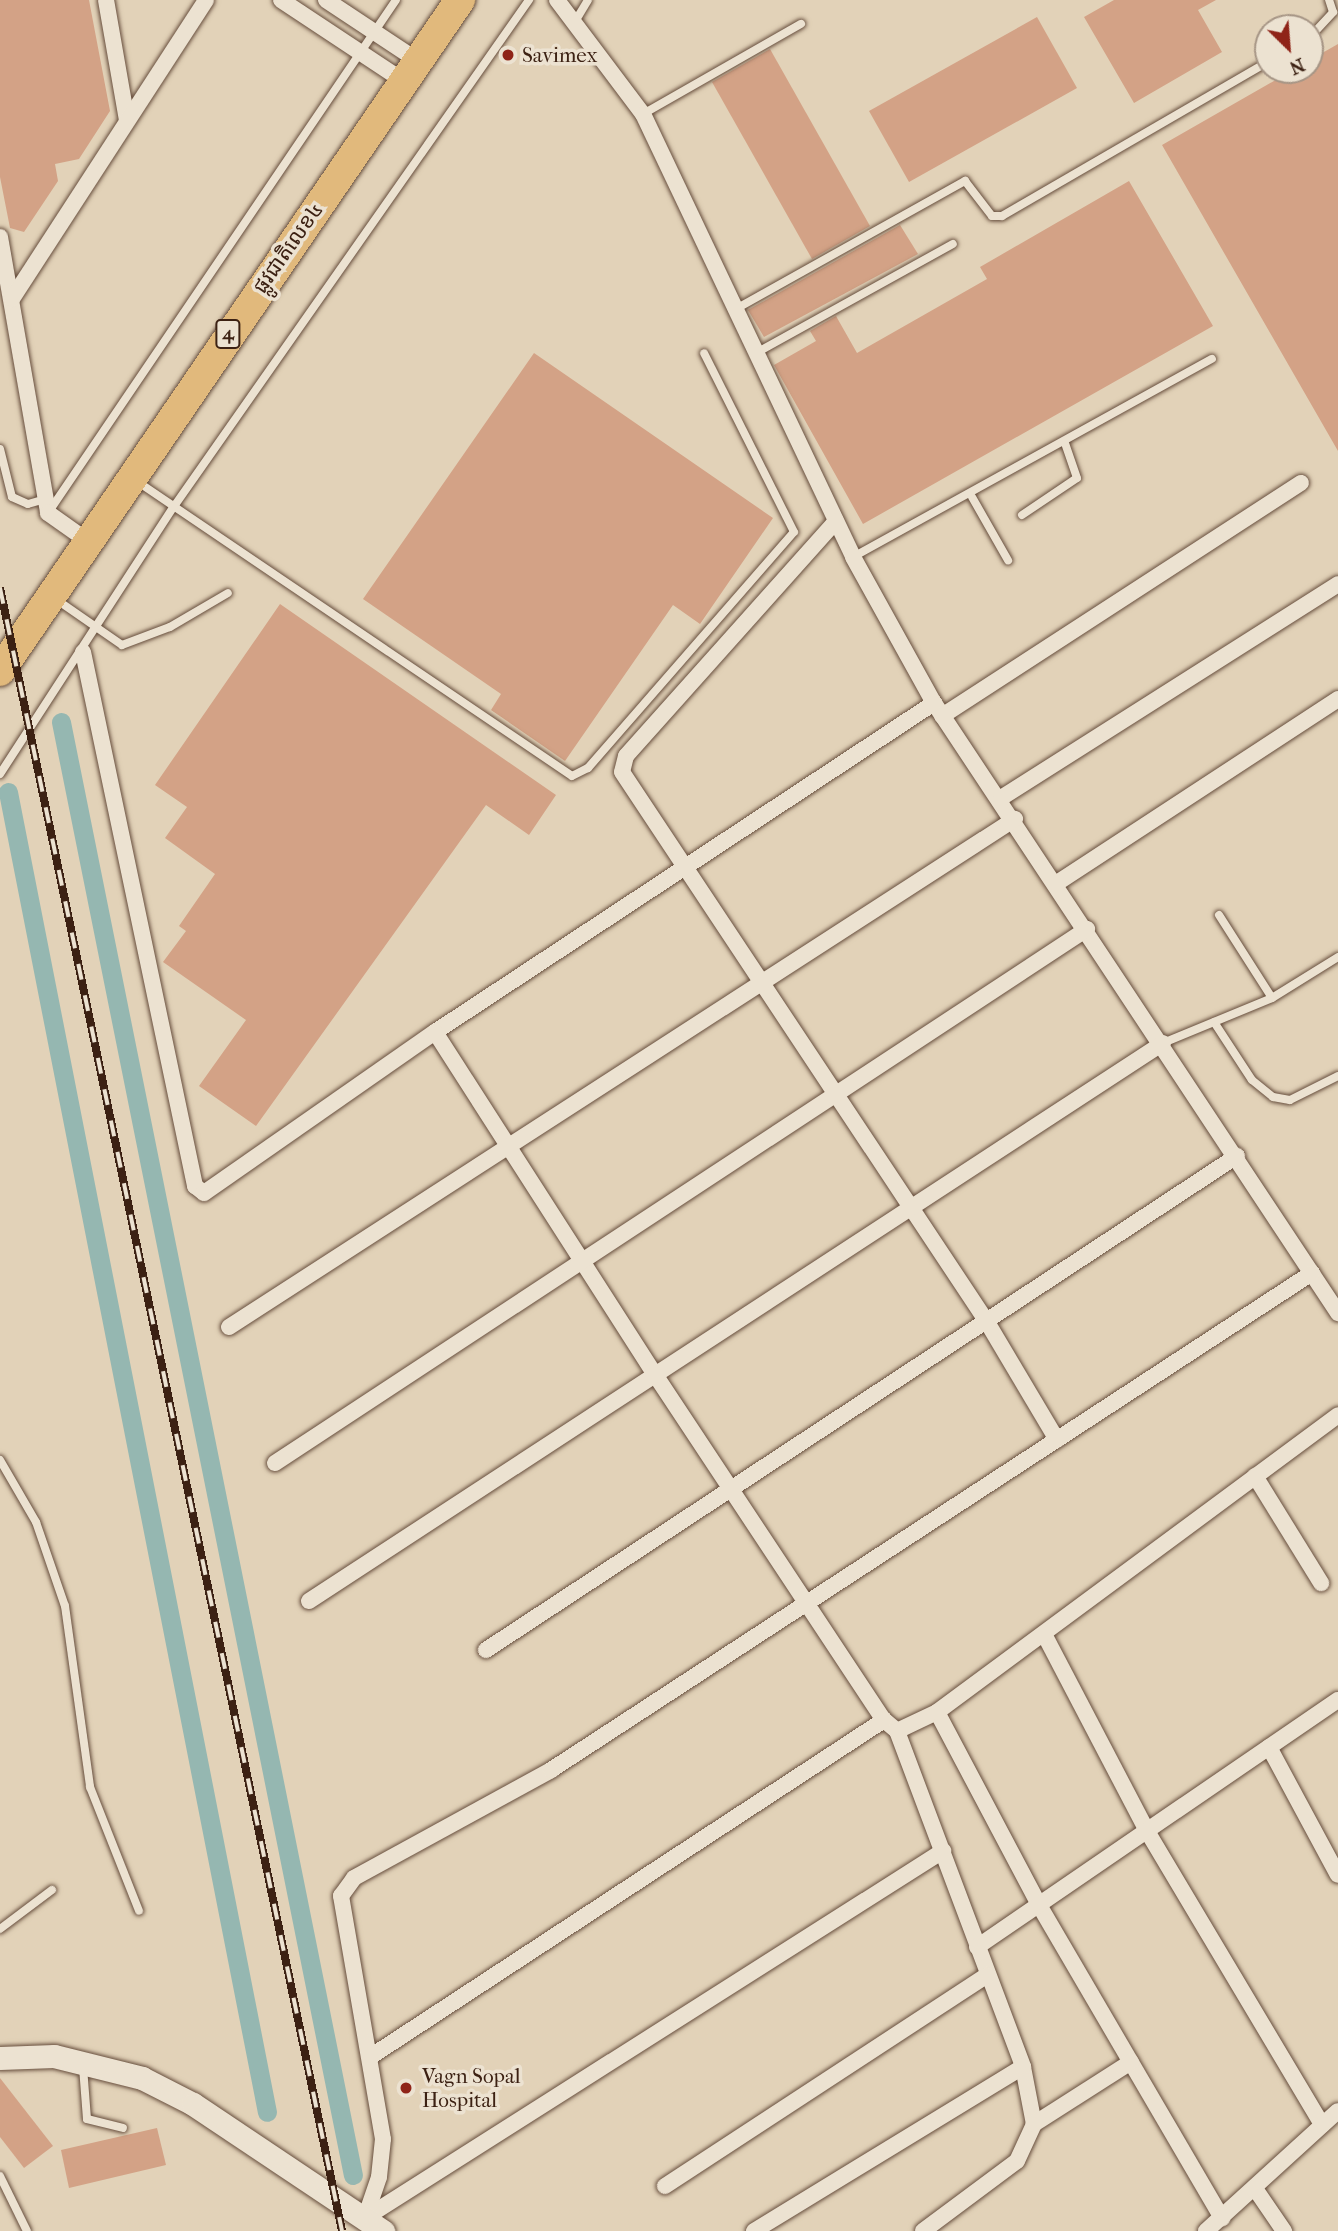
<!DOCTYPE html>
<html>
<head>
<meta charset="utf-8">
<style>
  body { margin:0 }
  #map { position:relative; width:1338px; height:2231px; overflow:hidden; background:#e2d2b8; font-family:"IM FELL French Canon","Noto Sans Khmer",serif }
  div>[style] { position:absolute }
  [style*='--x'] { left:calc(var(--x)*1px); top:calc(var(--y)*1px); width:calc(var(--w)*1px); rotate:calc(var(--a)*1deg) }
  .canal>* { height:19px; margin:-9.5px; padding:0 9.5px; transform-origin:9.5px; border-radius:9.5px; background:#95b7b1 }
  .building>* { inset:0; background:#d3a286 }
  .roads { filter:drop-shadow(0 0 2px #664d3c) drop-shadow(0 0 2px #664d3c) }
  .lane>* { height:8px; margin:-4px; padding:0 4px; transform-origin:4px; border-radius:4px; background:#ece2d1 }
  .street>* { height:16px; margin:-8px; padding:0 8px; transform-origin:8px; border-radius:8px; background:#ece2d1 }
  .secondary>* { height:23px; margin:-11.5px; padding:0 11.5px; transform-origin:11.5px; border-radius:11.5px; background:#ece2d1 }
  .highway>* { height:30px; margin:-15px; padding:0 15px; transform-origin:15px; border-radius:15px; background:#e1b97c }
  .rail>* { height:8px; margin-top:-4px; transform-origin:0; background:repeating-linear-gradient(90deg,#ece2d1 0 16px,#3c2113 0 32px); box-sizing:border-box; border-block:2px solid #3c2113 }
  .dots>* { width:19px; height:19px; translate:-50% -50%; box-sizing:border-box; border:4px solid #ece2d1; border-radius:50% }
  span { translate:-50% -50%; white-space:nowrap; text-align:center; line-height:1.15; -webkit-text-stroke:7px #ece2d1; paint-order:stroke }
  .shield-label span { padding:2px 5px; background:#ece2d1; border:2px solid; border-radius:5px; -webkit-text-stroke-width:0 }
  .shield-label { font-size:19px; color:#3c2113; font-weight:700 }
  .poi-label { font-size:21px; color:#3c2113 }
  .left { translate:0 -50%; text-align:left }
  .street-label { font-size:21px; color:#3c2113 }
  .north { position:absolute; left:1254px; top:14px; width:70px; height:70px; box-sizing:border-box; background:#ece2d1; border:2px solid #a69585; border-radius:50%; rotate:155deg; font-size:19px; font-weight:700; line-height:28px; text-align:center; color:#3c2113 }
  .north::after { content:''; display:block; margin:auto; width:24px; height:32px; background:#8f2418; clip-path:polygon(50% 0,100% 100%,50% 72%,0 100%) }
</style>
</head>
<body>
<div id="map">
  <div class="canal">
    <i style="--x:61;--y:722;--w:1482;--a:78.64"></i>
    <i style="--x:8;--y:792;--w:1345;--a:78.9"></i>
  </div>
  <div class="building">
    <i style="clip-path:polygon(0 0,89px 0,110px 111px,79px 159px,55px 164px,58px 181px,24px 232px,10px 228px,0 177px)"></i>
    <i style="clip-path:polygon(1114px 0,1216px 0,1198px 10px,1222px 52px,1134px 103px,1084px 17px)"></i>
    <i style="clip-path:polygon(1037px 17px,1077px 88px,909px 182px,869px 111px)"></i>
    <i style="clip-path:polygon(1338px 44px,1338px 451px,1162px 145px,1293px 70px,1310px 70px,1310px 60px)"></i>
    <i style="clip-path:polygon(770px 49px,870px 226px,812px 259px,712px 82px)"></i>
    <i style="clip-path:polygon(1129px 181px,1213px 326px,863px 524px,774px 365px,816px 341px,810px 331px,836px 316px,857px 353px,987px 279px,980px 267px)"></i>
    <i style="clip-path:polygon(900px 225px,918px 254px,764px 337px,748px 310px)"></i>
    <i style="clip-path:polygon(534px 353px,773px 518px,700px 624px,673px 605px,565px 761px,491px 710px,501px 694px,363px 599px)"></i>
    <i style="clip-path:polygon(280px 604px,556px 795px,529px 835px,486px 805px,256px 1126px,199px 1086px,246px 1020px,163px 962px,186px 931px,179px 926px,215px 874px,165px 838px,187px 807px,155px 785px)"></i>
    <i style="clip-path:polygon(0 2078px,53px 2146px,24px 2168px,0 2137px)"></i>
    <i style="clip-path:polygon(157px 2128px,166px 2165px,69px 2188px,61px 2150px)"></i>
  </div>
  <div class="roads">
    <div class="lane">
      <i style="--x:576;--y:20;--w:23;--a:-59"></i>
      <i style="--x:1310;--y:37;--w:34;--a:-47"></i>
      <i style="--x:1333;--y:12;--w:13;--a:-108"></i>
      <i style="--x:643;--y:114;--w:182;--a:-29.7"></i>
      <i style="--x:734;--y:310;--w:265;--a:-29.2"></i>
      <i style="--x:965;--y:181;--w:44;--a:52.4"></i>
      <i style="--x:992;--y:216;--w:10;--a:0"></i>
      <i style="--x:1002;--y:216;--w:307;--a:-30.1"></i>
      <i style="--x:756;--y:353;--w:225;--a:-29"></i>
      <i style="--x:0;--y:449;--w:49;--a:76"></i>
      <i style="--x:12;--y:497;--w:17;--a:24"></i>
      <i style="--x:28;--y:504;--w:19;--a:-16"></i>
      <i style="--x:138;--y:482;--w:524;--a:34.11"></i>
      <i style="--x:572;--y:776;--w:18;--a:-27"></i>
      <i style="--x:588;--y:768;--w:313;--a:-48.9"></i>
      <i style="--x:794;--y:532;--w:200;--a:-116.7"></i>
      <i style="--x:972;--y:497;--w:73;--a:60.3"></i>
      <i style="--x:50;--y:510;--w:616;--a:-55.85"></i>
      <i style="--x:1022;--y:515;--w:66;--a:-33.9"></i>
      <i style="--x:1077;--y:478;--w:37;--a:-109"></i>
      <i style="--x:853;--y:557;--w:410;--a:-28.9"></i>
      <i style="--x:57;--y:600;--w:79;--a:34.7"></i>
      <i style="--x:122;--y:645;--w:51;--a:-20.6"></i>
      <i style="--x:170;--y:627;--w:67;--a:-30.4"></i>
      <i style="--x:0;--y:774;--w:321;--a:-57"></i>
      <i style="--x:175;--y:505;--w:617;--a:-54.97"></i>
      <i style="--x:1219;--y:915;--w:98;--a:57.4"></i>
      <i style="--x:1214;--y:1022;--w:69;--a:56.8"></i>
      <i style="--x:1252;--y:1080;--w:27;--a:39"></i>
      <i style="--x:1273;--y:1097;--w:17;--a:10"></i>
      <i style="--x:1290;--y:1100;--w:54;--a:-26.6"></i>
      <i style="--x:1163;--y:1043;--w:118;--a:-22.4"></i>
      <i style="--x:1272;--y:998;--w:78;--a:-31.8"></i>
      <i style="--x:0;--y:1460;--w:72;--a:59.9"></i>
      <i style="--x:36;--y:1522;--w:89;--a:71"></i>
      <i style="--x:65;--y:1606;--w:183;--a:82.1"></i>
      <i style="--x:90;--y:1787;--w:133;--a:68.4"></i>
      <i style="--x:0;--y:1929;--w:65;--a:-36.9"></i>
      <i style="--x:83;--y:2067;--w:52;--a:85.6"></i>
      <i style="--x:87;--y:2119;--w:37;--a:14"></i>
      <i style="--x:0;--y:2176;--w:61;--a:63.9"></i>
    </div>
    <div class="street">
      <i style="--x:106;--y:0;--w:122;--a:80.1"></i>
      <i style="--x:281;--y:0;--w:149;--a:33.5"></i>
      <i style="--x:326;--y:0;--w:110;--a:33.5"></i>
      <i style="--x:557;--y:0;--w:143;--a:53"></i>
      <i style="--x:643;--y:114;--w:490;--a:64.6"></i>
      <i style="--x:853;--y:557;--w:167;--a:61"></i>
      <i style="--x:934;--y:703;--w:732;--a:56.48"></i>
      <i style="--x:0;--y:237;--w:280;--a:80.1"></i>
      <i style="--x:48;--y:513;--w:50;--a:35.3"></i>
      <i style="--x:12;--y:299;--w:356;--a:-57"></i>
      <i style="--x:836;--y:521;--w:315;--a:131.8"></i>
      <i style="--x:626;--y:756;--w:16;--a:104"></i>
      <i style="--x:622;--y:772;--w:660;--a:56.43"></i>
      <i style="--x:987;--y:1322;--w:137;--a:59.3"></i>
      <i style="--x:83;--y:652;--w:546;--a:78.15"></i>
      <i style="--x:195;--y:1186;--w:11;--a:38"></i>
      <i style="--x:204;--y:1193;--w:282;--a:-34.9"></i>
      <i style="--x:435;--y:1032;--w:598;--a:-33.4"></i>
      <i style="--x:942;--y:716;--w:428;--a:-33"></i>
      <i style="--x:1001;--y:798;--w:399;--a:-32.4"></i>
      <i style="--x:1057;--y:883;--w:336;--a:-33.2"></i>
      <i style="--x:435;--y:1032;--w:405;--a:57.3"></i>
      <i style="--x:654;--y:1373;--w:416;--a:56.5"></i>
      <i style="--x:884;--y:1720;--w:17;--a:40"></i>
      <i style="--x:897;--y:1731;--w:359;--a:69.4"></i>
      <i style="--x:1023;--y:2067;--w:58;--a:79.1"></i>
      <i style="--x:229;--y:1327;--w:936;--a:-32.88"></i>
      <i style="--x:275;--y:1463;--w:972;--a:-33.33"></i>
      <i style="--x:1255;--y:1476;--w:126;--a:58.3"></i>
      <i style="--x:309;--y:1601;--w:1020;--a:-33.16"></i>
      <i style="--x:1044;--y:1634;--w:222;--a:62.4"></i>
      <i style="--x:1147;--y:1831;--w:342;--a:59.2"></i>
      <i style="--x:486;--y:1650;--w:899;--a:-33.34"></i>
      <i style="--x:937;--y:1712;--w:218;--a:62.1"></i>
      <i style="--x:1039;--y:1905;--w:363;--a:59.7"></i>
      <i style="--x:897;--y:1731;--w:44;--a:-25.4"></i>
      <i style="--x:937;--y:1712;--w:499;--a:-36.5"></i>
      <i style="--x:1269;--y:1747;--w:145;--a:61.7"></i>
      <i style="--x:977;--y:1947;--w:437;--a:-34.4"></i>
      <i style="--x:370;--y:2057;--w:615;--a:-33.25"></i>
      <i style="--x:665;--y:2186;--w:385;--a:-33.2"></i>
      <i style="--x:1256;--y:2190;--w:50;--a:55.7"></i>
      <i style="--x:365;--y:2218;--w:43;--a:-71.1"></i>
      <i style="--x:379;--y:2177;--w:38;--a:-84"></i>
      <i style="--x:383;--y:2139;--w:247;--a:-99.8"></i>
      <i style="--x:341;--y:1896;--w:22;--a:-54"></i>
      <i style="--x:354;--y:1878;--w:225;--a:-28.7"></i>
      <i style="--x:551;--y:1770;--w:909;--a:-33.15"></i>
      <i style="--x:365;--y:2218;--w:685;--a:-32.41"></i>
      <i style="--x:754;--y:2231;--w:315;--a:-31.4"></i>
      <i style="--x:923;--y:2231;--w:117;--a:-36.7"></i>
      <i style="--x:1017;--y:2161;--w:41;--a:-65.3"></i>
      <i style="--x:1034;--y:2124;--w:115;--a:-32.6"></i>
      <i style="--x:1206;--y:2231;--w:178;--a:-42.3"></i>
    </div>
    <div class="secondary">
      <i style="--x:0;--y:2058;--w:54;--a:-2.1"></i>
      <i style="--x:54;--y:2056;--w:91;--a:14"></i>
      <i style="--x:142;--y:2078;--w:57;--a:27"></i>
      <i style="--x:193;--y:2104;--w:229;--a:33.8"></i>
    </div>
    <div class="highway">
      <i style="--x:0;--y:671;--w:814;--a:-55.57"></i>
    </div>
  </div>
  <div class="rail">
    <i style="--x:0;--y:588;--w:1678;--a:78.24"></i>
  </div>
  <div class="dots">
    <i style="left:508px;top:55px;background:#8f2418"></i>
    <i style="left:406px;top:2088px;background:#8f2418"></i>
  </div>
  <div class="shield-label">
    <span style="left:228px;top:334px">4</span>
  </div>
  <div class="poi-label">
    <span class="left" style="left:522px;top:55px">Savimex</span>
    <span class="left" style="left:422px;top:2088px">Vagn Sopal<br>Hospital</span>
  </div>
  <div class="street-label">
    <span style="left:288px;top:248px;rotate:-55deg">ផ្លូវជាតិលេខ៤</span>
  </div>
  <div class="north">N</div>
</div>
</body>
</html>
